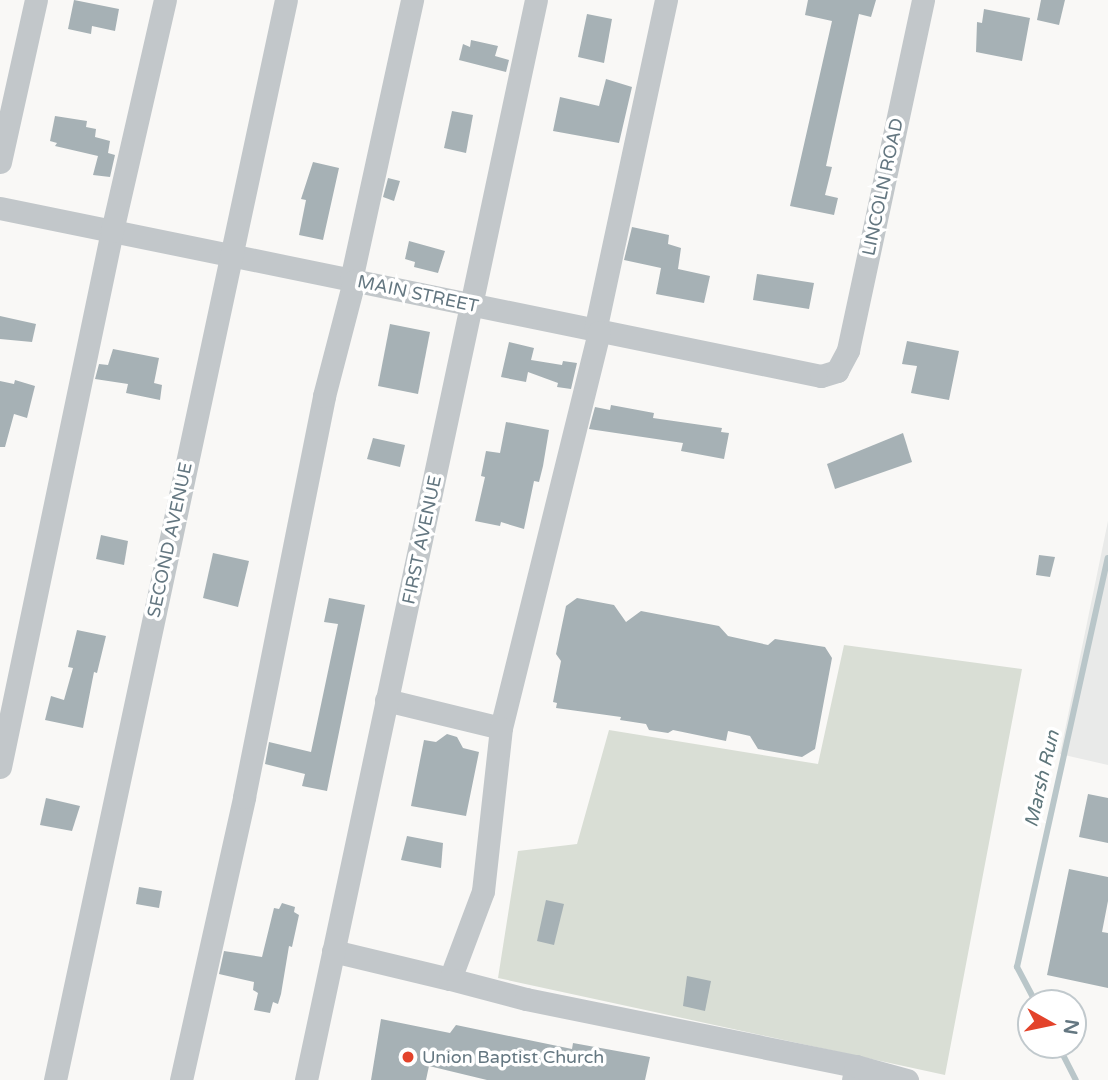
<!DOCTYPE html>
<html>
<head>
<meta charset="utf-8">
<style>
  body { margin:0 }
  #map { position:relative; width:1108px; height:1080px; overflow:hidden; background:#f9f8f6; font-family:"Varela Round",sans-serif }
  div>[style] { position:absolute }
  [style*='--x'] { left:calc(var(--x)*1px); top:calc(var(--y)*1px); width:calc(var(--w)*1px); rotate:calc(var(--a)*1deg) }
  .built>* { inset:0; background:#e9eae9 }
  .green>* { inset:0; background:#d9ded5 }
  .stream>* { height:6px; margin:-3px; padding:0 3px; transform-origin:3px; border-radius:3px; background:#b9c6c9 }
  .building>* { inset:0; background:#a6b1b5 }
  .minor>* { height:23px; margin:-11.5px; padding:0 11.5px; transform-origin:11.5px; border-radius:11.5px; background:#c2c7ca }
  .dots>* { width:19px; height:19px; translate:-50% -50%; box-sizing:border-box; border:4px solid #fff; border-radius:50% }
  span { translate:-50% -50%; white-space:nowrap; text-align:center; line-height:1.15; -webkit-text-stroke:7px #fff; paint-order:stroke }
  .street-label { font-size:18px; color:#647781 }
  .poi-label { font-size:18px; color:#647781 }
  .left { translate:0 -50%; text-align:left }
  .water-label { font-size:19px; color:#5e767b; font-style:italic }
  .north { position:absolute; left:1017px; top:989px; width:70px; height:70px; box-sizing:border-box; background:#fff; border:2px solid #c1c9cd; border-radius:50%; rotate:99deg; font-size:19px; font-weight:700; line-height:28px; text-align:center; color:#647781 }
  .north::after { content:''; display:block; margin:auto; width:24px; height:32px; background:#e3432b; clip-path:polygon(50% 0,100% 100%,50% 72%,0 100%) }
</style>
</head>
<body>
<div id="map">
  <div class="built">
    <i style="clip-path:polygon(1108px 521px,1108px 765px,1060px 754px)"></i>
  </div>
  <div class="green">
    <i style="clip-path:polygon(844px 645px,1022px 669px,945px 1075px,498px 978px,518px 851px,577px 844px,609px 730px,818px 764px)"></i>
  </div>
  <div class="stream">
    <i style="--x:1036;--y:1003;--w:41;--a:-117.8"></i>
    <i style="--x:1017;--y:967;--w:419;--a:-77.5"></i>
    <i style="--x:1058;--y:1045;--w:39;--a:63"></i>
  </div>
  <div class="building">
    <i style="clip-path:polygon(74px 0,119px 9px,115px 31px,92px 26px,91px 34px,68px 29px)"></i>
    <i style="clip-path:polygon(808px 0,876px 0,871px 17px,859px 14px,826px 166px,832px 167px,825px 195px,838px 198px,834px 215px,790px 206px,832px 21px,805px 15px)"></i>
    <i style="clip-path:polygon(1041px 0,1065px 0,1059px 25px,1037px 20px)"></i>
    <i style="clip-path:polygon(984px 9px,1030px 18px,1022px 61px,976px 52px,977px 22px,982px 23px)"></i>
    <i style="clip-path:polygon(587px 14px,612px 19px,604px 63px,578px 57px)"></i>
    <i style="clip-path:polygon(471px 40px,498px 46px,495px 56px,509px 60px,506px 72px,459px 60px,463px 44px,470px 47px)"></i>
    <i style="clip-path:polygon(606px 79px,632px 87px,619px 143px,553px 131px,560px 97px,599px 106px)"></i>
    <i style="clip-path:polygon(452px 111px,473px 115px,466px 153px,444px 148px)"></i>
    <i style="clip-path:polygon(55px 116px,87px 121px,86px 127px,96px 129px,95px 137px,110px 141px,108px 153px,115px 155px,110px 177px,93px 175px,98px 156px,55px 146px,57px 143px,50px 141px)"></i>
    <i style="clip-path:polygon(313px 162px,339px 168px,323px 240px,299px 235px,306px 200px,301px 199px)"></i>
    <i style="clip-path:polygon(388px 178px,400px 181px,394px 201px,383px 197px)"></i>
    <i style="clip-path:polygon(632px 227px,669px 235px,668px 244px,681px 248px,678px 269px,710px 276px,704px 303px,656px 294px,661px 268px,624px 260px)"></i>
    <i style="clip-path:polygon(409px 241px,445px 251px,438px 273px,414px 267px,415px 262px,405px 259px)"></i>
    <i style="clip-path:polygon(757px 274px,814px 283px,809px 309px,753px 300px)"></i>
    <i style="clip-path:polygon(0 316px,36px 324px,32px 342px,0 339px)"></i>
    <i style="clip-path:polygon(390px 324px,430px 332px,418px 394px,378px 386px)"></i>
    <i style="clip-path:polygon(907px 341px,959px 351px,949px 400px,911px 393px,917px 366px,902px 364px)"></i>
    <i style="clip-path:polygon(509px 342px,534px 348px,531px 360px,562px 365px,563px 361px,577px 363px,571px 389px,557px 387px,558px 383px,528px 372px,526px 382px,501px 377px)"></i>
    <i style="clip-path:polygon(113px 349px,159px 358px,154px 383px,162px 385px,160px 400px,126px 393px,128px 384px,95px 379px,99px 364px,108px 365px)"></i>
    <i style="clip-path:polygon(15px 380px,35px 386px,27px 418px,14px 414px,5px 447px,0 447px,0 381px,14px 384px)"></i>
    <i style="clip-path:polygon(611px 405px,654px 413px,653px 418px,722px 428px,721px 432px,729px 433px,724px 459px,681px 451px,683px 443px,589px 429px,595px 407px,610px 410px)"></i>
    <i style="clip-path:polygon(506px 422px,549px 430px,543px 466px,539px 482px,534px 481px,524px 529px,501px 522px,500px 526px,475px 521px,485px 477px,481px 476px,486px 451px,500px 453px)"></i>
    <i style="clip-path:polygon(903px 433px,912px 462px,835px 489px,827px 464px)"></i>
    <i style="clip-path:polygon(373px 438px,405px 445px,400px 467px,367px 459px)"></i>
    <i style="clip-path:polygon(101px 535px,128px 541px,124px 565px,96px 559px)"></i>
    <i style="clip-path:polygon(213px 553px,249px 561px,238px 607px,203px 598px)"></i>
    <i style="clip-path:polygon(1039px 555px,1055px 557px,1050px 577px,1036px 575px)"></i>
    <i style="clip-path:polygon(329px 598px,365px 605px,327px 791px,302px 786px,305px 774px,265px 764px,269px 742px,311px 752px,338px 624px,324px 622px)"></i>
    <i style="clip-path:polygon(577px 598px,614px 605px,626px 622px,641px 611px,719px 626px,728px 636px,768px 645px,775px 639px,825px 647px,832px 658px,815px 749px,802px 757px,758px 749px,750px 736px,728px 731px,726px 741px,673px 730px,668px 733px,649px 730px,646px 724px,620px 720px,621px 717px,556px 708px,557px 703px,553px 702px,561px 661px,556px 654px,566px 606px)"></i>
    <i style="clip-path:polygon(77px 630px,106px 636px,97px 673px,94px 672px,83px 728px,45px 720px,51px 696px,64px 700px,73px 668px,68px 667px)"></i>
    <i style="clip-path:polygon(447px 734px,457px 737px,463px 748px,479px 752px,466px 816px,411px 806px,424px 740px,436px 742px)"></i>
    <i style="clip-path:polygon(1088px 794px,1108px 798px,1108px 843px,1079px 837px)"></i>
    <i style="clip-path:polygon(46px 798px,80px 806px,72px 831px,40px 825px)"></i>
    <i style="clip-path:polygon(407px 836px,443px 843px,441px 868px,401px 860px)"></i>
    <i style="clip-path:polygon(1069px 869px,1108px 877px,1108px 901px,1102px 932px,1108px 933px,1108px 988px,1047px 975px)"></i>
    <i style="clip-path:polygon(139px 887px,162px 891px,159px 908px,136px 904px)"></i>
    <i style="clip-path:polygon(546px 900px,564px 904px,554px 945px,537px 941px)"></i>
    <i style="clip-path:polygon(282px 903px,295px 907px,294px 912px,299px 915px,292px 947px,289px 946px,281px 994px,278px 1004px,273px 1002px,270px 1013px,254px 1010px,258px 993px,253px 990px,254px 982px,219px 974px,224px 951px,262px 957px,274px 908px,279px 909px)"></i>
    <i style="clip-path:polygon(687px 976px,711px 981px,705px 1011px,683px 1006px)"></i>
    <i style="clip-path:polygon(381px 1019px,450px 1033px,456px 1025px,572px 1049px,573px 1043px,650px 1057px,645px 1080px,487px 1080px,429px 1066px,426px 1080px,371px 1080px)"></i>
  </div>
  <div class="minor">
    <i style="--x:0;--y:162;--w:166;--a:-77.5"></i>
    <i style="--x:0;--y:208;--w:838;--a:11.56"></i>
    <i style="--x:821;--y:376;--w:17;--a:-17"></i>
    <i style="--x:837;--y:371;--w:24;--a:-62"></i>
    <i style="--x:848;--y:350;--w:358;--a:-77.9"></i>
    <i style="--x:351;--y:280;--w:287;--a:-77.7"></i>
    <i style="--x:595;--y:331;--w:339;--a:-77.9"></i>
    <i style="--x:386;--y:700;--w:118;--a:13.7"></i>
    <i style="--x:501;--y:728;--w:408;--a:-76.1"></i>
    <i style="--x:0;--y:767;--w:548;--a:-78.2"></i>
    <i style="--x:112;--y:231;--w:237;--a:-77.1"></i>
    <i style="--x:333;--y:951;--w:120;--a:13.5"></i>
    <i style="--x:450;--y:979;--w:94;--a:-69.4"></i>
    <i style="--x:483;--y:891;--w:164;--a:-83.7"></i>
    <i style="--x:450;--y:979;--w:79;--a:14.7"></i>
    <i style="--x:526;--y:999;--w:337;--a:11.5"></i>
    <i style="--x:856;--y:1066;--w:14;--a:102"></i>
    <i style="--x:856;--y:1066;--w:53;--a:15.4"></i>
    <i style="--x:55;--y:1080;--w:1104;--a:-77.93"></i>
    <i style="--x:181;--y:1080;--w:290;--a:-77.4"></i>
    <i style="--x:244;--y:797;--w:409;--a:-78.7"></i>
    <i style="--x:324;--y:396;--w:119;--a:-75.4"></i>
    <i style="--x:306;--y:1080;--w:1104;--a:-77.98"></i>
  </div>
  <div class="dots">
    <i style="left:408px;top:1057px;background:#e3432b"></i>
  </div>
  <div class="street-label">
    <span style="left:883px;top:187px;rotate:-78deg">LINCOLN ROAD</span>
    <span style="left:418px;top:294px;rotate:12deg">MAIN STREET</span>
    <span style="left:170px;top:540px;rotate:-78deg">SECOND AVENUE</span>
    <span style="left:422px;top:540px;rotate:-78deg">FIRST AVENUE</span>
  </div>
  <div class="poi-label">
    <span class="left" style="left:422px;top:1057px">Union Baptist Church</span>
  </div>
  <div class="water-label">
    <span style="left:1043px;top:779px;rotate:-77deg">Marsh Run</span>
  </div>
  <div class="north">N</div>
</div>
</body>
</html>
